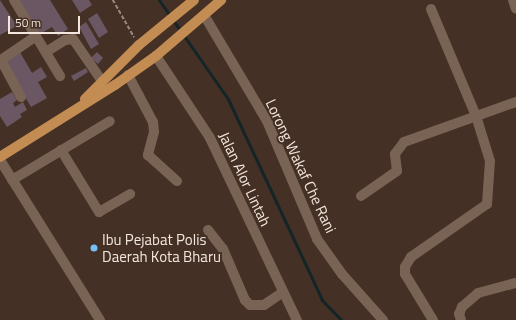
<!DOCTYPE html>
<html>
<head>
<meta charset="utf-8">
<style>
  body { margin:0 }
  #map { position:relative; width:516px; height:320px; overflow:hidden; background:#443024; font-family:"Titillium Web",sans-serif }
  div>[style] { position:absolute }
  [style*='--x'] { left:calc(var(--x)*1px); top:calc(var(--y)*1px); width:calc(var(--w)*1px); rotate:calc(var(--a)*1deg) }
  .stream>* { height:3px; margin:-1.5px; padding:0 1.5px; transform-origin:1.5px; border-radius:1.5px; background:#132527 }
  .building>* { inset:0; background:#6b5664 }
  .path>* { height:1.5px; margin-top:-0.75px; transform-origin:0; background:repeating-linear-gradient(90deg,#9a897f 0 4px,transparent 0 6px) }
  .minor>* { height:10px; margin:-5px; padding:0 5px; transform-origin:5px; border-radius:5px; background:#796355 }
  .major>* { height:10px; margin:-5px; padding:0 5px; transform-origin:5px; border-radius:5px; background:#c38c53 }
  .dots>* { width:11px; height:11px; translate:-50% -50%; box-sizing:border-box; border:2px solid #443024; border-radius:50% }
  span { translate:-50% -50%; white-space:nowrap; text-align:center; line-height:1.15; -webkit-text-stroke:4px #443024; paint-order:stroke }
  .street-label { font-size:15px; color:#f3e6de }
  .poi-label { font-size:15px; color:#f3e6de }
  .left { translate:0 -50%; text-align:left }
  .scale { position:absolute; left:8px; top:16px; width:72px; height:18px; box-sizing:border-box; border:2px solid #f3e6de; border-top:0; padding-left:5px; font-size:12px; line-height:14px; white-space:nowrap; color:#f3e6de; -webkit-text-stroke:3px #443024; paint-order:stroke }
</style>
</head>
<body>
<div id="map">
  <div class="stream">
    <i style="--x:159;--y:0;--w:121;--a:55.1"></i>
    <i style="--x:228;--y:99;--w:222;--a:64.9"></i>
    <i style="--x:322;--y:300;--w:28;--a:46"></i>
  </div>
  <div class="building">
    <i style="clip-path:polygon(0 0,17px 26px,0 35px)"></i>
    <i style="clip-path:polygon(19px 0,50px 0,68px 29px,58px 36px,52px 27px,40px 34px)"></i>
    <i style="clip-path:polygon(72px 0,89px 0,92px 5px,80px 13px)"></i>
    <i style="clip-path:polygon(97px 13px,108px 32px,99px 38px,88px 19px)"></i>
    <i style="clip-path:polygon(86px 22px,99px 44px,91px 49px,79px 27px)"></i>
    <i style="clip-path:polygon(20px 52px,32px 73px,41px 67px,47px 77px,38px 82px,47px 98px,31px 107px,4px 61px)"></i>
    <i style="clip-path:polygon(97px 52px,103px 58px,98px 64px,91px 58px)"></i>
    <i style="clip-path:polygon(86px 68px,88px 72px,74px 81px,71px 76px)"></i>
    <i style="clip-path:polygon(12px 92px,17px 100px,13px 103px,15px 107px,23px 102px,27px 110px,20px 114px,22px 117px,7px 127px,0 116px,0 99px)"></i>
  </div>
  <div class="path">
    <i style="--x:113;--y:0;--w:43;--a:60.4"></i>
  </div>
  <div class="minor">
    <i style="--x:14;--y:0;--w:89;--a:58.8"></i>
    <i style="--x:513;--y:0;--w:9;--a:72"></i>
    <i style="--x:431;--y:9;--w:116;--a:67.2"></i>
    <i style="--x:476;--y:116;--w:47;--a:72.7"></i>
    <i style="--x:490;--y:161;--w:43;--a:94"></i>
    <i style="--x:487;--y:204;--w:93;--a:145.1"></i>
    <i style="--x:411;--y:257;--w:12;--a:121"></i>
    <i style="--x:405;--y:267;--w:7;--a:90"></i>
    <i style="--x:405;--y:274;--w:54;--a:58.7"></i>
    <i style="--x:204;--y:15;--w:123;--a:59.3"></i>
    <i style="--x:267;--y:121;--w:128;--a:67"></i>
    <i style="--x:317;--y:239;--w:43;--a:54.5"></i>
    <i style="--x:342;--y:274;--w:62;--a:48.3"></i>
    <i style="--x:46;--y:52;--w:22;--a:-32"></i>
    <i style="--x:65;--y:40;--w:8;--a:-7"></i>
    <i style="--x:73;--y:39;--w:51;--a:55.4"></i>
    <i style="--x:156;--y:56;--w:98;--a:56.6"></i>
    <i style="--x:210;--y:138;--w:202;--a:64.5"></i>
    <i style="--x:128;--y:75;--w:53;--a:62"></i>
    <i style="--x:153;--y:122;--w:10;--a:84"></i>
    <i style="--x:154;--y:132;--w:24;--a:105"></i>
    <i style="--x:148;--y:155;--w:39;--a:42"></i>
    <i style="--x:21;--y:97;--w:42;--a:-118.4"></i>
    <i style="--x:1;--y:60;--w:42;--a:-34.4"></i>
    <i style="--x:61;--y:150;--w:73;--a:58.5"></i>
    <i style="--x:99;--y:212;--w:36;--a:-30"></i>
    <i style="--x:0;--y:160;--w:189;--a:58"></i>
    <i style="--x:12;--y:180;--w:114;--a:-31"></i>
    <i style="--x:361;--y:196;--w:44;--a:-34.8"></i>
    <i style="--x:397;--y:171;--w:17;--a:-97"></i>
    <i style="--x:395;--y:154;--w:15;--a:-53"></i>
    <i style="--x:404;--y:142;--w:119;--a:-19.7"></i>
    <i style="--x:208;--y:230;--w:24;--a:52"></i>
    <i style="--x:223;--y:249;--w:56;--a:66.7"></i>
    <i style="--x:245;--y:300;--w:7;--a:45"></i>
    <i style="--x:250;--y:305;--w:14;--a:0"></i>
    <i style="--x:264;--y:305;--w:22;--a:-34"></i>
    <i style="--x:461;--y:320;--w:6;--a:-108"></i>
    <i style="--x:459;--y:314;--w:8;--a:-67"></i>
    <i style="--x:462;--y:307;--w:21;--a:-41"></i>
    <i style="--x:478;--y:293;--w:39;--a:-15"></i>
  </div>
  <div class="major">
    <i style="--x:85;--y:99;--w:76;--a:-45"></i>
    <i style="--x:139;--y:45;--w:71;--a:-39.3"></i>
    <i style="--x:0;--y:157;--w:136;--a:-32.1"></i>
    <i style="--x:115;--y:85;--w:50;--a:-35.3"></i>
    <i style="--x:156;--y:56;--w:86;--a:-40.7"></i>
  </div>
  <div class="dots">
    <i style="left:94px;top:248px;background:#74c0f6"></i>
  </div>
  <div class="street-label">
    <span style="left:301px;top:166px;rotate:65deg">Lorong Wakaf Che Rani</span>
    <span style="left:245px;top:179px;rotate:65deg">Jalan Alor Lintah</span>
  </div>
  <div class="poi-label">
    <span class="left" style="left:102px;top:248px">Ibu Pejabat Polis<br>Daerah Kota Bharu</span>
  </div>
  <div class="scale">50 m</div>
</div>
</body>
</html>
